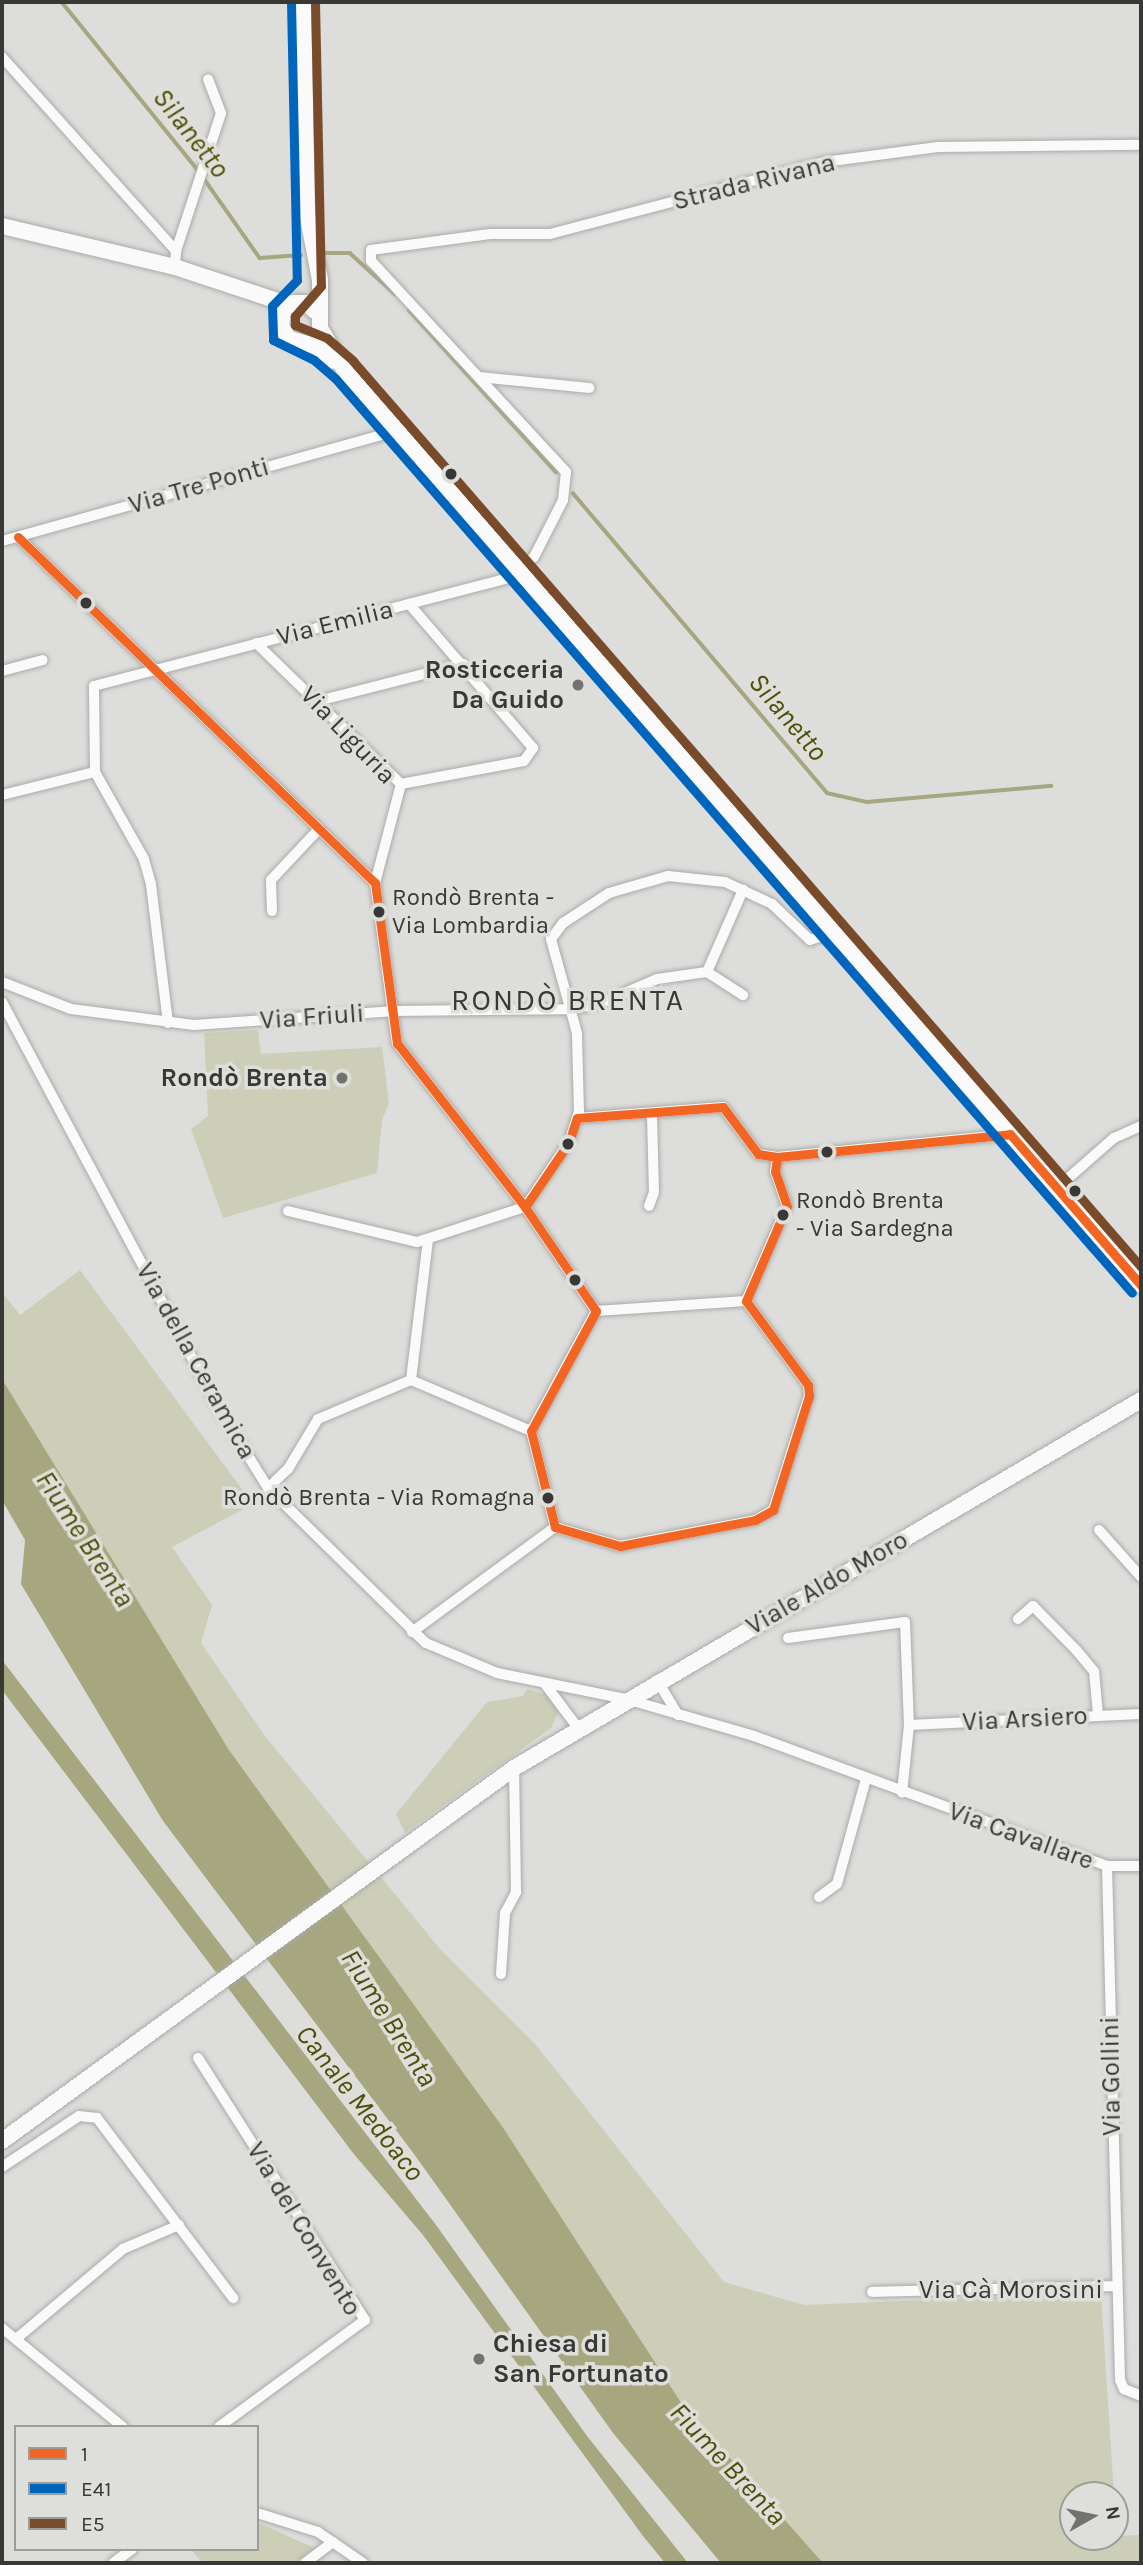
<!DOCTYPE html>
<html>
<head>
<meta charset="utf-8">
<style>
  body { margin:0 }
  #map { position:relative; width:1143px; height:2565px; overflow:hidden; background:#dddddb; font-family:Karla,sans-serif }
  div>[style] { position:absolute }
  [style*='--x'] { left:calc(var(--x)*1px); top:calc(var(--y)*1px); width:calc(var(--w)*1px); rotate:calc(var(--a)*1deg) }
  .green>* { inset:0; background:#cdceb8 }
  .water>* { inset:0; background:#a6a77f }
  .stream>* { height:3.5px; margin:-1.75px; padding:0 1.75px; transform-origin:1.75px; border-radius:1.75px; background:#a6a77f }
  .roads { filter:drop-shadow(0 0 2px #aaaba9) drop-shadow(0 0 2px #aaaba9) }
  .street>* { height:10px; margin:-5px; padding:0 5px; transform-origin:5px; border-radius:5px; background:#fafafa }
  .secondary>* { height:16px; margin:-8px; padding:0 8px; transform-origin:8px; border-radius:8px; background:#fafafa }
  .bus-1>* { height:9px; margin:-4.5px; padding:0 4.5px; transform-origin:4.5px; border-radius:4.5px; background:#f26522 }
  .bus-2>* { height:9px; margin:-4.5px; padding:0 4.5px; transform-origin:4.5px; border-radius:4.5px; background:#0065bd }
  .bus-3>* { height:9px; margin:-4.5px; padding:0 4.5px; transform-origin:4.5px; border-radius:4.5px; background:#7a4b2a }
  .dots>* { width:19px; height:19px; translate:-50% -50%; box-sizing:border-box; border:4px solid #dededa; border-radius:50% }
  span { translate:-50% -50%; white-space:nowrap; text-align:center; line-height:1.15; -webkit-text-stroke:7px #dededa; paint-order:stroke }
  .bus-label { font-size:24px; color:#383837 }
  .left { translate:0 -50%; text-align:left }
  .right { translate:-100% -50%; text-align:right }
  .street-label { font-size:26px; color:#383837 }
  .poi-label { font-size:26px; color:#383837; font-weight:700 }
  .water-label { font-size:28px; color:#4f4f09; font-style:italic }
  .quarter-label { font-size:30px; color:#383837; letter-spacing:2px }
  .frame { position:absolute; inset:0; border:4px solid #383837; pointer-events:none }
  .legend { position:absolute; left:14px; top:2425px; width:245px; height:126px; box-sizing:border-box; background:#dededa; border:2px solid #9c9c99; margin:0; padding:9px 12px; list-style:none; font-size:21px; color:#383837 }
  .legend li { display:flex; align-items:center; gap:14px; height:35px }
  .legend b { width:35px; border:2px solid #9c9c99 }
  .north { position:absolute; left:1059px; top:2481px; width:70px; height:70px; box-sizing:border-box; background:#dededa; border:2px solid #9c9c99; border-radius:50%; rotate:81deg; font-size:19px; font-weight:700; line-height:28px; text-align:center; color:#383837 }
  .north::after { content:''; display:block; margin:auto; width:24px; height:32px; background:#727270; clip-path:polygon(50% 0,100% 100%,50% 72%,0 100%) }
</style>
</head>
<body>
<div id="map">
  <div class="green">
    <i style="clip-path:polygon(258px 1030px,261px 1054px,382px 1047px,389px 1104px,382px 1120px,377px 1173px,223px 1218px,191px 1129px,208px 1116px,204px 1033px)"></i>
    <i style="clip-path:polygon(80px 1270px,253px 1504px,172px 1547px,212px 1605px,201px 1643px,265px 1736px,440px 1949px,536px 2045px,724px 2282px,804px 2305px,1101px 2293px,1114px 2495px,1073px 2495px,1073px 2537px,1141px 2535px,1141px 2563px,823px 2563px,682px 2404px,502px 2126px,229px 1750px,2px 1379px,2px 1292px,20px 1315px)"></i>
    <i style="clip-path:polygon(527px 1689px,547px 1695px,554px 1703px,558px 1713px,551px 1728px,405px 1833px,396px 1814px,487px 1702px,523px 1696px)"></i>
    <i style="clip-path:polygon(257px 2522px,314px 2548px,295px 2563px,203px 2563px,190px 2549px,257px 2549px)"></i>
  </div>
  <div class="water">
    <i style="clip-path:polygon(2px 1379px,229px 1750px,502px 2126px,682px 2404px,823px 2563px,721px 2563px,613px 2433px,414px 2154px,163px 1821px,21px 1584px,25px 1540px,2px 1500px)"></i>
    <i style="clip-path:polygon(2px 1660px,436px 2225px,587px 2436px,688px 2563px,665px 2563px,643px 2536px,423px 2235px,353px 2153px,2px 1690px)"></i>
  </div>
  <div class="stream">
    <i style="--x:62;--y:2;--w:216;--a:51"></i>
    <i style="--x:203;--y:177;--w:99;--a:54.9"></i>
    <i style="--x:260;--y:258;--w:41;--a:-4.2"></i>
    <i style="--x:321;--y:253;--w:29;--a:0"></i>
    <i style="--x:350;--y:253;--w:61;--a:42.3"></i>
    <i style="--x:409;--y:310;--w:219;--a:47.8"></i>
    <i style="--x:573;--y:493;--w:393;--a:49.7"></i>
    <i style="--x:827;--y:793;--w:41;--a:12.7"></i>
    <i style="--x:867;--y:802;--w:185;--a:-5"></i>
  </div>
  <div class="roads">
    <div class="street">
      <i style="--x:2;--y:57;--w:261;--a:48.1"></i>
      <i style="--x:176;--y:251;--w:16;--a:94"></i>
      <i style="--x:176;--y:251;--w:145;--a:-71.9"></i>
      <i style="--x:221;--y:113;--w:36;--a:-111"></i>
      <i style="--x:479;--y:377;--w:111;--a:5.7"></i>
      <i style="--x:18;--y:537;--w:497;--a:44.1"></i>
      <i style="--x:375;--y:883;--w:162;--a:82.2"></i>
      <i style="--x:397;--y:1043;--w:208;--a:52"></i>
      <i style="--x:525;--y:1207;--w:126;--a:55.7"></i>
      <i style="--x:2;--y:541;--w:409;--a:-15.6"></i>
      <i style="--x:256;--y:643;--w:202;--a:44.2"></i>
      <i style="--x:401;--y:784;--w:102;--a:104.7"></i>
      <i style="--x:2;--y:671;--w:42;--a:-15"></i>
      <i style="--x:318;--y:701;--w:150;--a:-14.3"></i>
      <i style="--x:401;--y:784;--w:125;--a:-10.6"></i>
      <i style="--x:524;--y:761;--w:16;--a:-55"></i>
      <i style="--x:533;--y:748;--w:190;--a:-130.7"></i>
      <i style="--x:2;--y:795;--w:96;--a:-13.9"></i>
      <i style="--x:272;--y:911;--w:31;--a:-92"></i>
      <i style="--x:271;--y:880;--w:67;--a:-46.8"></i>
      <i style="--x:707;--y:972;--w:90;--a:-66.3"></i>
      <i style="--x:2;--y:982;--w:74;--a:21.4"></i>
      <i style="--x:71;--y:1009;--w:124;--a:7.4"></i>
      <i style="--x:194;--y:1025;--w:198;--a:-4"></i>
      <i style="--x:392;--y:1011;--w:178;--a:-0.6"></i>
      <i style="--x:570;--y:1009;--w:29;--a:-10"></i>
      <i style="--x:599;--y:1004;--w:63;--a:-23.3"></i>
      <i style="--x:657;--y:979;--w:50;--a:-8"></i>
      <i style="--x:707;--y:972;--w:43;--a:32.6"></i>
      <i style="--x:2;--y:1002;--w:465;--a:61.9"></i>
      <i style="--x:221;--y:1412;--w:89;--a:58.3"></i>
      <i style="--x:268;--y:1488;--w:221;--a:44.5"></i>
      <i style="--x:426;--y:1643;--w:77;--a:22.9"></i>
      <i style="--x:497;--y:1673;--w:132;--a:11.4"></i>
      <i style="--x:626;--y:1699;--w:133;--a:16.1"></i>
      <i style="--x:754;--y:1736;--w:376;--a:20.2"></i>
      <i style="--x:1107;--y:1866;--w:34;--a:0"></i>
      <i style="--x:168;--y:1023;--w:140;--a:-97"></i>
      <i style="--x:151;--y:884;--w:26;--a:-106"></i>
      <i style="--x:144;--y:859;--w:100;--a:-119.4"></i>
      <i style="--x:95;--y:772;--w:86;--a:-90.7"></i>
      <i style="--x:94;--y:686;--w:428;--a:-14.6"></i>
      <i style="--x:508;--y:578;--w:33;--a:-39"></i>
      <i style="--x:534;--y:557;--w:64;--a:-63"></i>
      <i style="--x:563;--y:500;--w:28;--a:-84"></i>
      <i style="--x:566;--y:472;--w:287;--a:-132.7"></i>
      <i style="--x:371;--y:261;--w:11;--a:-90"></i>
      <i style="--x:371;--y:250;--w:120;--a:-7.7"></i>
      <i style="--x:490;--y:234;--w:60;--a:0"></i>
      <i style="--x:550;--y:234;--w:283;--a:-14.7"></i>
      <i style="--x:824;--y:162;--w:115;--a:-7.5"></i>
      <i style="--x:938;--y:147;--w:203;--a:-0.6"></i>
      <i style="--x:577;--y:1118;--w:146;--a:-4.3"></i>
      <i style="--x:723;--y:1107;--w:59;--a:53.3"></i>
      <i style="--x:758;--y:1154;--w:19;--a:9"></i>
      <i style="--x:777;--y:1157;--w:234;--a:-5.6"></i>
      <i style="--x:1057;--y:1188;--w:76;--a:-41.3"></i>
      <i style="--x:1114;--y:1138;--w:30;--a:-24"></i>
      <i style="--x:649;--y:1206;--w:15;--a:-70"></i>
      <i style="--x:654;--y:1192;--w:78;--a:-91.5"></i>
      <i style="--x:288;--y:1211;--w:133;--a:13.5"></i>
      <i style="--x:417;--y:1242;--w:114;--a:-18"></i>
      <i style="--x:525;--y:1207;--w:78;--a:-55.9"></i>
      <i style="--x:569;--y:1142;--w:32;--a:-72"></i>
      <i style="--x:579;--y:1112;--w:79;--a:-91.5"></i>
      <i style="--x:577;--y:1033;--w:98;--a:-105.5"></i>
      <i style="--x:551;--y:939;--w:20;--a:-53"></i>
      <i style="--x:563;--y:923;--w:55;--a:-33.1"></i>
      <i style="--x:609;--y:893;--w:61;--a:-16.1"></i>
      <i style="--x:668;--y:876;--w:57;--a:6"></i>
      <i style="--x:725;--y:882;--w:52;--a:25.1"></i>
      <i style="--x:772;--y:904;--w:52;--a:43.5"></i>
      <i style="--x:810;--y:940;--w:24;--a:-19"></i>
      <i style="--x:596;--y:1311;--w:150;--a:-3.8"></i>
      <i style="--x:411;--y:1380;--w:141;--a:-83.1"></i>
      <i style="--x:411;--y:1380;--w:130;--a:23"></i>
      <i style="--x:268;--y:1488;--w:28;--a:-44"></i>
      <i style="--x:288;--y:1469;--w:58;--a:-59"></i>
      <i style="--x:318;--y:1419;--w:101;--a:-22.8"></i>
      <i style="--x:555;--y:1527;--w:68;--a:16.3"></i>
      <i style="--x:620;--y:1546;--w:137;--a:-10.9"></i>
      <i style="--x:755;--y:1520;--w:21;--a:-29"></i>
      <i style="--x:773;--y:1510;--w:120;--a:-72.5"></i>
      <i style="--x:809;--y:1396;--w:11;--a:-95"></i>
      <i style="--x:808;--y:1385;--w:104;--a:-126.4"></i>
      <i style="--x:746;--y:1301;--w:103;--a:-66.7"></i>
      <i style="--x:787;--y:1206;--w:36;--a:-109"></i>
      <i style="--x:775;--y:1172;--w:15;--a:-82"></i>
      <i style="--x:555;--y:1527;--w:99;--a:-104"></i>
      <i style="--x:531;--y:1431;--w:136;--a:-61.6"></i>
      <i style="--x:1099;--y:1530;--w:63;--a:48.2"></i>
      <i style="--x:1018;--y:1619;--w:20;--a:-41"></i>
      <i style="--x:1033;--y:1606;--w:63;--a:45.6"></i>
      <i style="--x:1077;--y:1651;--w:26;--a:50"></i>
      <i style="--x:1094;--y:1671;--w:44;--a:84.8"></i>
      <i style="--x:412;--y:1632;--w:177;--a:-36.3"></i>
      <i style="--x:788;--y:1638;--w:118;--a:-7.8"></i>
      <i style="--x:905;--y:1622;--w:103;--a:87.8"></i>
      <i style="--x:909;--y:1725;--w:68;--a:95.9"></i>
      <i style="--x:657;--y:1680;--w:41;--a:59"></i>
      <i style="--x:545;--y:1684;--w:55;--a:53.1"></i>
      <i style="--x:909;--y:1725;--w:232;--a:-2.7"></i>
      <i style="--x:1107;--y:1866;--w:514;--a:88.55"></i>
      <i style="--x:1120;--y:2380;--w:10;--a:66"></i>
      <i style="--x:1124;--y:2389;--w:18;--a:22"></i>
      <i style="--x:819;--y:1897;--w:22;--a:-36"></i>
      <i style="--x:837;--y:1884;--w:109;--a:-74.6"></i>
      <i style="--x:501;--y:1974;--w:61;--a:-86.2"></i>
      <i style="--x:505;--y:1913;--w:24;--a:-62"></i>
      <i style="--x:516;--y:1892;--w:124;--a:-90.9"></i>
      <i style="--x:198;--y:2058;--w:311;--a:57.5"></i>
      <i style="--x:365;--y:2320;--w:181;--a:143.8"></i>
      <i style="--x:2;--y:2167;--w:92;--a:-33.5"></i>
      <i style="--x:79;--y:2116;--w:18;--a:6"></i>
      <i style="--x:97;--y:2118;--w:226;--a:52.9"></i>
      <i style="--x:872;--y:2292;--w:242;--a:-1.4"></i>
      <i style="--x:2;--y:2328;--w:156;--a:39.3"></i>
      <i style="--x:16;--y:2339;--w:140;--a:-40.1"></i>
      <i style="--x:123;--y:2249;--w:61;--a:-23.2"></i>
      <i style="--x:257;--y:2513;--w:64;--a:17.3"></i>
      <i style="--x:318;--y:2532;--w:55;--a:34.6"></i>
      <i style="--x:113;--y:2563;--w:24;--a:-36"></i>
      <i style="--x:305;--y:2563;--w:35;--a:-37"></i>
    </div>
    <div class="secondary">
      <i style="--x:303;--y:2;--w:211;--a:88.9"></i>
      <i style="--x:307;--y:213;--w:68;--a:79"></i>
      <i style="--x:320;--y:280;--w:48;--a:90"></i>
      <i style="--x:320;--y:328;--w:50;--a:59.8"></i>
      <i style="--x:345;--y:371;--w:1212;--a:48.95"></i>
      <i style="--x:2;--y:226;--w:178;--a:13.3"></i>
      <i style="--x:175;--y:267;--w:121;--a:18.3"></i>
      <i style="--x:319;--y:314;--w:18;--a:-142"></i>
      <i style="--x:305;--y:303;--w:12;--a:180"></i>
      <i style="--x:293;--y:303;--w:13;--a:141"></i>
      <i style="--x:283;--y:311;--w:16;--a:97"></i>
      <i style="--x:281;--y:327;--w:14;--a:56"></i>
      <i style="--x:289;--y:339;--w:28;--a:15"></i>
      <i style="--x:316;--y:346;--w:23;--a:40"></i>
      <i style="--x:2;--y:2141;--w:633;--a:-36.07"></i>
      <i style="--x:514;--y:1768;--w:727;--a:-30.41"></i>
    </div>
  </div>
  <div class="bus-1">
    <i style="--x:18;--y:537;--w:497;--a:44.1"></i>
    <i style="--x:375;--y:883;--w:162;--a:82.2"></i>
    <i style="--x:397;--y:1043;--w:208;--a:52"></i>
    <i style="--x:525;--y:1207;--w:126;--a:55.7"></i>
    <i style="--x:596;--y:1311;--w:136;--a:118.4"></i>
    <i style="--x:531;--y:1431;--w:99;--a:76"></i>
    <i style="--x:555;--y:1527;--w:68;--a:16.3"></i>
    <i style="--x:620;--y:1546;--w:137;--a:-10.9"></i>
    <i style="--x:755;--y:1520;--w:21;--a:-29"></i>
    <i style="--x:773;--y:1510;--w:120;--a:-72.5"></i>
    <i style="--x:809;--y:1396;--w:11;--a:-95"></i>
    <i style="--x:808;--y:1385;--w:104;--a:-126.4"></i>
    <i style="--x:746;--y:1301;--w:103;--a:-66.7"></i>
    <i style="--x:787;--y:1206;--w:36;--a:-109"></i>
    <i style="--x:775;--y:1172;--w:15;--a:-82"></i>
    <i style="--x:1010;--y:1134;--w:200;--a:49.1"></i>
    <i style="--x:525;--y:1207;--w:78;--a:-55.9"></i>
    <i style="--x:569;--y:1142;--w:25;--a:-72"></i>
    <i style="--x:577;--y:1118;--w:146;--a:-4.3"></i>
    <i style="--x:723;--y:1107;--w:59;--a:53.3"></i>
    <i style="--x:758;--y:1154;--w:19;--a:9"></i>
    <i style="--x:777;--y:1157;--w:234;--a:-5.6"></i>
  </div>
  <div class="bus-2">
    <i style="--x:291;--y:2;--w:278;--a:88.8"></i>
    <i style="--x:297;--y:280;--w:36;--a:134"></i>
    <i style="--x:272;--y:306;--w:34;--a:88"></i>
    <i style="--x:273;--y:340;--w:46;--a:26"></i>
    <i style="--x:314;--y:360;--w:28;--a:41"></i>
    <i style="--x:335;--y:378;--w:1213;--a:48.94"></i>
  </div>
  <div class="bus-3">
    <i style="--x:315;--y:2;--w:284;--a:88.8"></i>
    <i style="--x:321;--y:286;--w:40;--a:131"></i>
    <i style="--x:295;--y:316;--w:9;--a:90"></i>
    <i style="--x:295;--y:325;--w:35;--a:22"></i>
    <i style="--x:327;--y:338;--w:35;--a:41"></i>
    <i style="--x:353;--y:361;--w:1201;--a:48.98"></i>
  </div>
  <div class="dots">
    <i style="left:451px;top:474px;background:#383837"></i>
    <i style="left:86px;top:603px;background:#383837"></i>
    <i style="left:578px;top:685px;background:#727270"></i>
    <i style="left:379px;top:912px;background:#383837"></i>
    <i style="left:342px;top:1078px;background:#727270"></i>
    <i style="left:568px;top:1144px;background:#383837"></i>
    <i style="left:827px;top:1152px;background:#383837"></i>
    <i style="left:1075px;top:1191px;background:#383837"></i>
    <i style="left:783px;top:1215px;background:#383837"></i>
    <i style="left:575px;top:1280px;background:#383837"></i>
    <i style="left:548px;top:1498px;background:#383837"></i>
    <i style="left:479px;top:2359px;background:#727270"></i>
  </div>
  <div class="bus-label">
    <span class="left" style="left:392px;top:912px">Rondò Brenta -<br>Via Lombardia</span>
    <span class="left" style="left:796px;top:1215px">Rondò Brenta<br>- Via Sardegna</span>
    <span class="right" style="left:535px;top:1498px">Rondò Brenta - Via Romagna</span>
  </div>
  <div class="street-label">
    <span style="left:754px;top:182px;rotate:-14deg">Strada Rivana</span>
    <span style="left:199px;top:486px;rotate:-16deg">Via Tre Ponti</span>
    <span style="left:335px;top:623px;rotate:-14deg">Via Emilia</span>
    <span style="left:348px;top:735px;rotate:46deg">Via Liguria</span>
    <span style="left:312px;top:1017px;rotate:-4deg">Via Friuli</span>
    <span style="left:196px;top:1361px;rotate:61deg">Via della Ceramica</span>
    <span style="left:827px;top:1583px;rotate:-30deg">Viale Aldo Moro</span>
    <span style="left:1025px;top:1719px;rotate:-3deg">Via Arsiero</span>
    <span style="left:1021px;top:1836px;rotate:20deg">Via Cavallare</span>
    <span style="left:1111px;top:2076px;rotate:-91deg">Via Gollini</span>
    <span style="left:304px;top:2229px;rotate:59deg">Via del Convento</span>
    <span style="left:1011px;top:2290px">Via Cà Morosini</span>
  </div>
  <div class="poi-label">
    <span class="right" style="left:564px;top:685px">Rosticceria<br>Da Guido</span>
    <span class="right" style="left:328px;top:1078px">Rondò Brenta</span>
    <span class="left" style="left:493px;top:2359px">Chiesa di<br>San Fortunato</span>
  </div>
  <div class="water-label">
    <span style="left:191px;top:133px;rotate:52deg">Silanetto</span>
    <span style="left:788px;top:717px;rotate:50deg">Silanetto</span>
    <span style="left:85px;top:1539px;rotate:57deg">Fiume Brenta</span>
    <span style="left:389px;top:2018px;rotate:58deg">Fiume Brenta</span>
    <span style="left:360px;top:2103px;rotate:52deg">Canale Medoaco</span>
    <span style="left:728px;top:2464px;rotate:47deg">Fiume Brenta</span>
  </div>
  <div class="quarter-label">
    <span style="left:568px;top:1000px">RONDÒ BRENTA</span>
  </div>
  <div class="frame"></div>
  <ul class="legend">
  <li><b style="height:9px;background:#f26522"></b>1</li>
  <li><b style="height:9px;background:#0065bd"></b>E41</li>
  <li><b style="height:9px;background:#7a4b2a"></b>E5</li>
  </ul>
  <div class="north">N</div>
</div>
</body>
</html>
